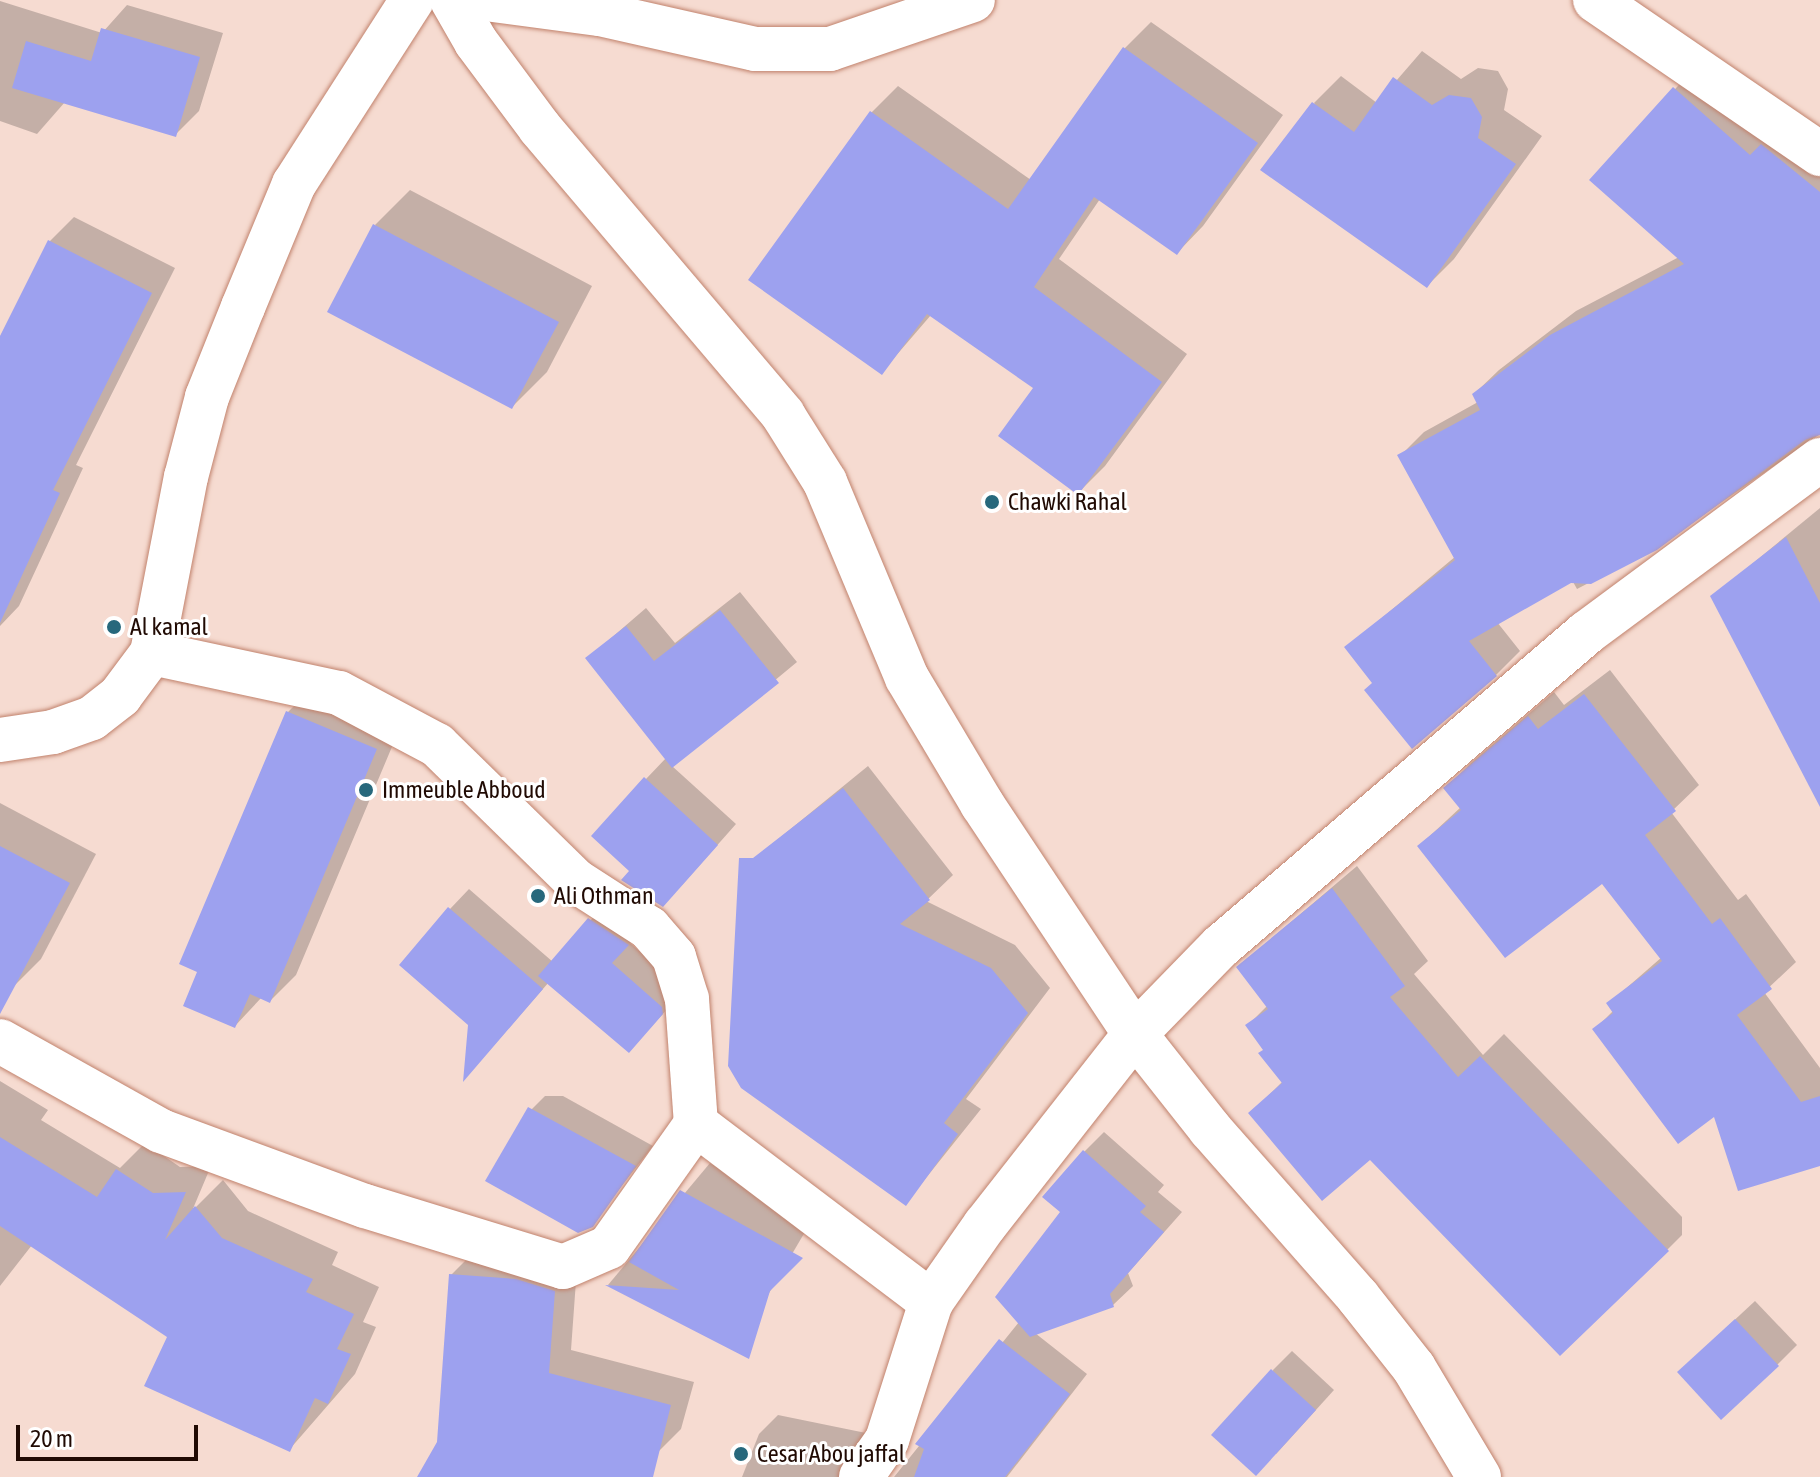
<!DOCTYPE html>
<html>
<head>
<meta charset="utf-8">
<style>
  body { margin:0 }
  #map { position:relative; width:1820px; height:1477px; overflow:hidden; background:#f6dbd1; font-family:"Asap Condensed",sans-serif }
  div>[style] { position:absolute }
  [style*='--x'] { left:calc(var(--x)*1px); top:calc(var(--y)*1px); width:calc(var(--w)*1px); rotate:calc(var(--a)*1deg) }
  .shadow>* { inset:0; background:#0003 }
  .building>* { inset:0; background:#9da1ef }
  .roads { filter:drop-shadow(0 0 2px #c1826c) drop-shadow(0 0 2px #c1826c) }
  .street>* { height:44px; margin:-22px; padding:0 22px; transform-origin:22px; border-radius:22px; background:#fff }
  .dots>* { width:22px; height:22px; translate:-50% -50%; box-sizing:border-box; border:4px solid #fff; border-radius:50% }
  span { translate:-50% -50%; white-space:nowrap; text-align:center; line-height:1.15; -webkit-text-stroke:6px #fff; paint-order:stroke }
  .poi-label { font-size:24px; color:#200a03 }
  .left { translate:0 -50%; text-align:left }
  .scale { position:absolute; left:16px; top:1425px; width:182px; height:36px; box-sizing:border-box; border:4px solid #200a03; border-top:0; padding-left:10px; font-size:24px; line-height:28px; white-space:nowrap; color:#200a03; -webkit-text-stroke:6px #fff; paint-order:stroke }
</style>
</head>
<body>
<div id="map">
  <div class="shadow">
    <i style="clip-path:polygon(0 1px,102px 33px,127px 5px,223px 33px,199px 111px,175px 135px,65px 102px,37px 134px,0 121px)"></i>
    <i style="clip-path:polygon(1151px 22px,1283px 115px,1203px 226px,1177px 253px,1100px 199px,1059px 259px,1187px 354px,1105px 466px,1078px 493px,1036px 388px,931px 315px,882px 372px,871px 113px,898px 86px,1031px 180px,1125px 48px)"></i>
    <i style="clip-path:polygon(1422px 51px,1461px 79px,1478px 68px,1498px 71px,1508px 89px,1504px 110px,1542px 136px,1454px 259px,1427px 286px,1314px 103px,1341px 76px,1377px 103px)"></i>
    <i style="clip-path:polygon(1698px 64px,1820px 145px,1820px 434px,1656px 548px,1577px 589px,1572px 580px,1497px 622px,1520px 651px,1496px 675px,1374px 683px,1347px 647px,1456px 556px,1400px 456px,1424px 432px,1478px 402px,1474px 394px,1499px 370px,1576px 311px,1679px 257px,1592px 180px)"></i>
    <i style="clip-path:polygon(410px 190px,592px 286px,547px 372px,512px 407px,375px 225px)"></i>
    <i style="clip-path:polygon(74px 217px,175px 268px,76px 465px,83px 468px,19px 606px,0 626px,0 337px,50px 241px)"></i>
    <i style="clip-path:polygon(1820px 508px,1820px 740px,1712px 597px)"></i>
    <i style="clip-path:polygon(740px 592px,797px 662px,672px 766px,736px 824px,682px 885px,632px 870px,646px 779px,666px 758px,588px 658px,646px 608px,675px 643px)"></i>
    <i style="clip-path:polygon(1610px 670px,1699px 785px,1671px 812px,1738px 900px,1746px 894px,1796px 962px,1764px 992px,1820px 1068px,1820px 1163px,1595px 1029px,1614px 1010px,1608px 1004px,1662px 957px,1602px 881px,1419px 846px,1461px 807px,1446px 788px,1471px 763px,1554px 692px,1564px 705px)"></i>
    <i style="clip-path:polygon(314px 686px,402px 723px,296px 975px,270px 1001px,262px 997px,235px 1026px,200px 971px,288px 712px)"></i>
    <i style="clip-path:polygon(868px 766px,953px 875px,926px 901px,1015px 945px,1050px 988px,966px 1099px,981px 1109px,906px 1203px,740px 870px)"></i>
    <i style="clip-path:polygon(0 803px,96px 854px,41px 959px,13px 987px,0 980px)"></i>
    <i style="clip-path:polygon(1357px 866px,1428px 961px,1414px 974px,1483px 1055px,1504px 1034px,1682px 1217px,1682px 1235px,1658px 1259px,1251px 1113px,1283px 1081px,1248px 1025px,1268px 1005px,1238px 967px)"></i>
    <i style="clip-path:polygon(469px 889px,553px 962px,609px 900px,646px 924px,630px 943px,681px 987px,682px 993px,629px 1051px,549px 982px,466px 1077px,470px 1024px,450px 909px)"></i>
    <i style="clip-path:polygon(0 1081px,48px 1110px,41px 1120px,120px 1168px,145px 1143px,180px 1167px,211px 1166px,192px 1211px,223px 1180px,248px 1211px,338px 1252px,332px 1265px,379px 1287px,363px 1322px,376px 1327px,355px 1374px,289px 1450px,170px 1336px,32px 1245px,0 1286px)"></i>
    <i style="clip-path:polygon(545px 1096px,563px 1096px,653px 1146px,591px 1225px,525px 1116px)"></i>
    <i style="clip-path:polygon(1104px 1132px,1164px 1185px,1158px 1192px,1182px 1212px,1128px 1273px,1133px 1286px,1113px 1305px,1035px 1333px,1087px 1374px,1007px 1477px,894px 1477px,1019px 1322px,1084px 1152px)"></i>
    <i style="clip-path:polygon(710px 1163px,812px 1220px,755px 1317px,727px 1345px,608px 1285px)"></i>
    <i style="clip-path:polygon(475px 1251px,577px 1267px,571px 1350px,694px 1382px,681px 1429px,658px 1452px,620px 1477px,419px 1477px,439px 1443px,451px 1275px)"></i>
    <i style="clip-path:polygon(1755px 1301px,1797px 1345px,1777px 1365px,1699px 1353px)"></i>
    <i style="clip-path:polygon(1292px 1351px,1334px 1390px,1276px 1454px,1273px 1370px)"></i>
    <i style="clip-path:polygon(778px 1415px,866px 1433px,869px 1477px,742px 1477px,759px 1434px)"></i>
  </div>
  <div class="building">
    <i style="clip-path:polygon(101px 28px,200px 57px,176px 137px,12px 88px,26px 41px,91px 61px)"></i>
    <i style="clip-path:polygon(1123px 47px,1258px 143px,1177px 255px,1094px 197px,1034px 287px,1162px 382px,1078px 495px,998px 436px,1033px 388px,927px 314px,882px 375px,748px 280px,870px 111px,1008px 209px)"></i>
    <i style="clip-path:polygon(1393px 77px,1432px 105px,1449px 95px,1471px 98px,1482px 117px,1478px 138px,1516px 164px,1427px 288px,1260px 170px,1312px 102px,1354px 132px)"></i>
    <i style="clip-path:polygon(1673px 87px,1750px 155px,1761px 144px,1820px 192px,1820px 435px,1805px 440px,1657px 550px,1591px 584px,1571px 583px,1469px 641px,1497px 676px,1412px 749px,1364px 690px,1372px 683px,1344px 647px,1455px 560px,1397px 455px,1480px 410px,1472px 394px,1550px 335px,1684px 264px,1589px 180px)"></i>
    <i style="clip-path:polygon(373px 224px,559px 322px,512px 409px,327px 312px)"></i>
    <i style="clip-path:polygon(48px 240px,152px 293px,53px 490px,60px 493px,0 623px,0 336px)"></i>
    <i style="clip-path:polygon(1786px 537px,1820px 603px,1820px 807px,1710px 596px)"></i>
    <i style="clip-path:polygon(720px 610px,779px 683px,672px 768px,585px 658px,626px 626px,654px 661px)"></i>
    <i style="clip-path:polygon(1584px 694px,1676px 811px,1645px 835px,1712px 924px,1720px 918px,1772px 989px,1737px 1015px,1801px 1102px,1820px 1096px,1820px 1166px,1738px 1191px,1714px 1117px,1678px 1144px,1592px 1029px,1613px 1013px,1606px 1003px,1662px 961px,1602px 884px,1505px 958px,1417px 846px,1461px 810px,1443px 788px,1528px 716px,1538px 729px)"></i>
    <i style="clip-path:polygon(286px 711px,377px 749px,270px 1003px,250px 994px,235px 1028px,183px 1006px,197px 972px,179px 964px)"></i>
    <i style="clip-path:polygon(644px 777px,718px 845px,663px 907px,621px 880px,629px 871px,591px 836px)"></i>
    <i style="clip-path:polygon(843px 788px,930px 900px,900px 924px,991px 968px,1028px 1013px,944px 1123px,958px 1134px,906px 1206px,741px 1088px,728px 1066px,739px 858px,753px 858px)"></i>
    <i style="clip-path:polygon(0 846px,70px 883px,0 1014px)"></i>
    <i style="clip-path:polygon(1332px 888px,1405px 986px,1390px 997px,1458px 1077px,1480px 1056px,1669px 1251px,1560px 1356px,1370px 1160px,1322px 1201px,1248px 1113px,1282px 1083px,1258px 1053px,1263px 1050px,1245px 1025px,1268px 1009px,1236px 967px)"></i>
    <i style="clip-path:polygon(448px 907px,543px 989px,463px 1082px,468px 1025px,399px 965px)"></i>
    <i style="clip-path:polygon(588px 918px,629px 945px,612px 963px,662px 1007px,663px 1014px,629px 1053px,538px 976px)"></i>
    <i style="clip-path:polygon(528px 1107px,636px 1166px,593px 1227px,578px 1233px,485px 1181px)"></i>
    <i style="clip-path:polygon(0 1137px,97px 1197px,116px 1169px,153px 1193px,186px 1192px,165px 1240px,195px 1206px,222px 1238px,313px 1279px,306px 1292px,354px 1314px,337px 1349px,351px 1354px,328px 1404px,315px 1398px,290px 1452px,144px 1386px,167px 1337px,0 1226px)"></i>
    <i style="clip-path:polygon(1083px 1150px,1146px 1206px,1140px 1212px,1164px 1232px,1110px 1294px,1114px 1307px,1030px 1337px,995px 1297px,1060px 1212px,1042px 1197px)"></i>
    <i style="clip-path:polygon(680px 1190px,803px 1258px,770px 1291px,749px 1359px,605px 1285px,679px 1290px,629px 1262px)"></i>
    <i style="clip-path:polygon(449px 1274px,516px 1279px,555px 1291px,549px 1373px,671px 1405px,653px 1477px,417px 1477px,437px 1442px)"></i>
    <i style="clip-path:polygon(1735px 1319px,1779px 1366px,1721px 1420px,1677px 1372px)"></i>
    <i style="clip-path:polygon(999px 1339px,1070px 1394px,1005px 1477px,914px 1477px,924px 1449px,915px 1444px)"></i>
    <i style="clip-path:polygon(1271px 1369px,1316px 1410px,1256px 1476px,1211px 1435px)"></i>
  </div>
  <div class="roads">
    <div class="street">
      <i style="--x:452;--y:0;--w:48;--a:60.3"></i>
      <i style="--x:476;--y:42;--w:107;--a:53.3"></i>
      <i style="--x:540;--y:128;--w:376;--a:49.7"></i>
      <i style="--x:783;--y:415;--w:79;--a:57.9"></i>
      <i style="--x:825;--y:482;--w:212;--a:67.3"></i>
      <i style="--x:907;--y:678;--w:147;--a:59.2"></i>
      <i style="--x:982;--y:804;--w:276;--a:56.4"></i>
      <i style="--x:1135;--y:1034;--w:121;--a:51.7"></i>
      <i style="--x:1210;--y:1129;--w:224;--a:48.6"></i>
      <i style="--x:1358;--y:1297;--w:90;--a:51.7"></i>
      <i style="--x:1414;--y:1368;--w:127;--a:59.2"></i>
      <i style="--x:493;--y:0;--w:108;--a:7.5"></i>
      <i style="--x:600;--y:14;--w:159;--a:12.7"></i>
      <i style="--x:755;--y:49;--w:75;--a:0"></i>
      <i style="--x:830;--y:49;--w:151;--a:-18.9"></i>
      <i style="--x:1595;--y:0;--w:273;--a:34.4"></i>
      <i style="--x:152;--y:653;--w:179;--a:-79.1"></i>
      <i style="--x:186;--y:477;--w:83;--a:-75.3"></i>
      <i style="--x:207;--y:397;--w:97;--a:-68.2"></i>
      <i style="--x:243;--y:307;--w:133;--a:-67.5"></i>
      <i style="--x:294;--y:184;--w:219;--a:-57.3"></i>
      <i style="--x:0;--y:740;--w:54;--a:-8.6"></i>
      <i style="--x:53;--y:732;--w:41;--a:-19.7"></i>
      <i style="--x:92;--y:718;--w:36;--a:-38"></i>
      <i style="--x:120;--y:696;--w:54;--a:-53.3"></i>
      <i style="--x:152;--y:653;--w:191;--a:12.1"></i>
      <i style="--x:339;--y:693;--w:111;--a:28"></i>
      <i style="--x:437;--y:745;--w:194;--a:44.4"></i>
      <i style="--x:576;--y:881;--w:87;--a:32.8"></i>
      <i style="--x:649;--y:928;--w:38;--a:49"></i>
      <i style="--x:674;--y:957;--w:44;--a:72.8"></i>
      <i style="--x:687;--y:999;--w:125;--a:85.9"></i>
      <i style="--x:696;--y:1124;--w:295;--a:37.1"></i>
      <i style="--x:0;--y:1041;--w:184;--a:29.2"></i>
      <i style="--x:161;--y:1131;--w:217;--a:20.2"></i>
      <i style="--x:365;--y:1206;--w:207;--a:17.1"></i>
      <i style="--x:563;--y:1267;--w:50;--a:-23.5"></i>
      <i style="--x:609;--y:1247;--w:151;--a:-54.7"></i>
      <i style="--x:861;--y:1477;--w:45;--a:-54.9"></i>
      <i style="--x:887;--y:1440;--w:145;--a:-72.3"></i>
      <i style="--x:931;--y:1302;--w:94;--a:-55"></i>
      <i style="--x:985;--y:1225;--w:243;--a:-51.9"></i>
      <i style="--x:1135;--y:1034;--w:123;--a:-45.7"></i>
      <i style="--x:1221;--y:946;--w:481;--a:-40.6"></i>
      <i style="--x:1586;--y:633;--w:291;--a:-36.5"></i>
    </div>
  </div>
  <div class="dots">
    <i style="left:992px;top:502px;background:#27687c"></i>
    <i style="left:114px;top:627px;background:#27687c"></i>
    <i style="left:366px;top:790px;background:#27687c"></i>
    <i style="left:538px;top:896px;background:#27687c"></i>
    <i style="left:741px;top:1454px;background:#27687c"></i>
  </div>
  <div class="poi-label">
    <span class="left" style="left:1008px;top:502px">Chawki Rahal</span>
    <span class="left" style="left:130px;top:627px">Al kamal</span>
    <span class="left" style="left:382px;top:790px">Immeuble Abboud</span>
    <span class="left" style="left:554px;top:896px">Ali Othman</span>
    <span class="left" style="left:757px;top:1454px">Cesar Abou jaffal</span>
  </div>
  <div class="scale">20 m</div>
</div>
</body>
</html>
